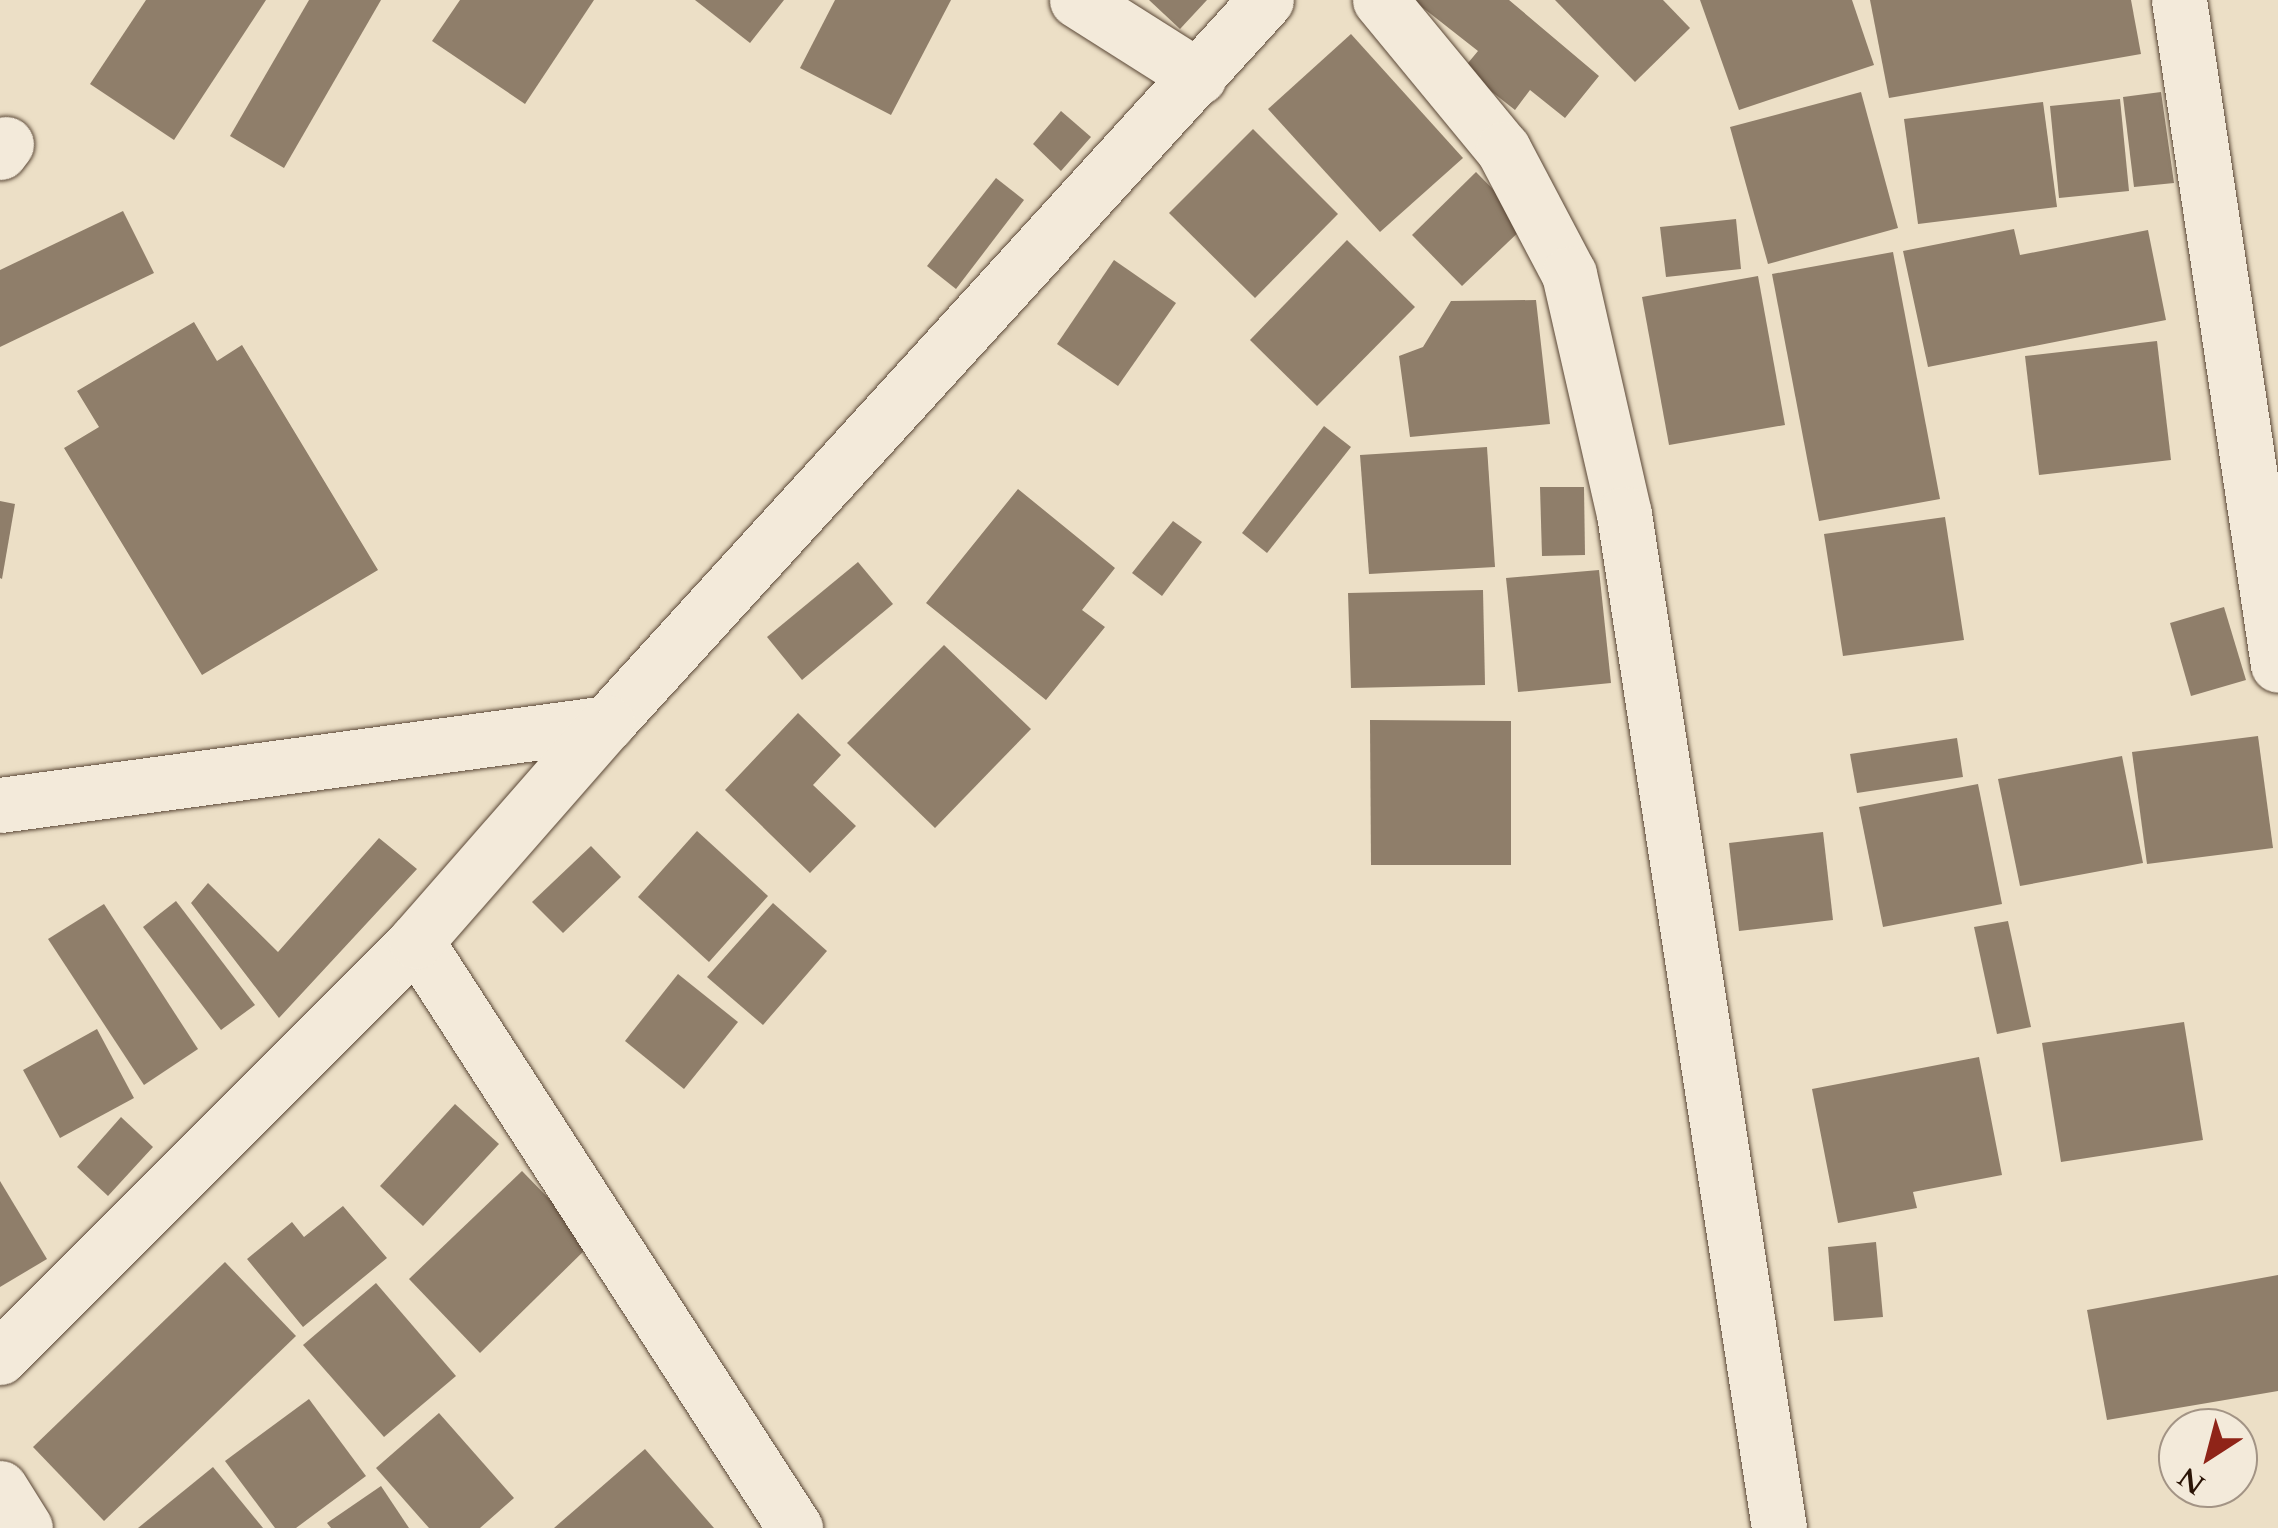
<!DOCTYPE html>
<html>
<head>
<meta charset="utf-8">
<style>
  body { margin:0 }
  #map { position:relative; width:2278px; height:1528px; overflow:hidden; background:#ecdfc6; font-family:Cardo,serif }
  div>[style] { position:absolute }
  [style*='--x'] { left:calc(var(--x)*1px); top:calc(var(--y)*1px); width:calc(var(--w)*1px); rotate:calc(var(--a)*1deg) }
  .building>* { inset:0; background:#8f7e6a }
  .roads { filter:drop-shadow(0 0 2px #5a4736) drop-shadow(0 0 2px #5a4736) }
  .minor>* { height:55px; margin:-27.5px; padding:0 27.5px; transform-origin:27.5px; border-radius:27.5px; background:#f3eada }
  span { translate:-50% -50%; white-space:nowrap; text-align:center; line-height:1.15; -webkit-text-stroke:9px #f3eada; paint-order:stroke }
  .north { position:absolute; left:2158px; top:1408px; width:100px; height:100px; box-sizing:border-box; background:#f3eada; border:2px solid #a39485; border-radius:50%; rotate:216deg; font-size:28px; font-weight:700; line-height:40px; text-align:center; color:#2a1406 }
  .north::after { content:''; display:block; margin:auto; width:35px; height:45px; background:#8f2418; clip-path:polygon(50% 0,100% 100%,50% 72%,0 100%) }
</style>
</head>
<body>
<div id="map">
  <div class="building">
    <i style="clip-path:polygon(146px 0,266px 0,174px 140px,90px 84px)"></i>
    <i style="clip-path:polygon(309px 0,381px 0,284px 168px,230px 136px)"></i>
    <i style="clip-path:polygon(460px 0,594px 0,525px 104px,432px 41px)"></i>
    <i style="clip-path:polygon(695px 0,784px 0,750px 43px)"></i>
    <i style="clip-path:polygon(835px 0,951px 0,891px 115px,800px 68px)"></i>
    <i style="clip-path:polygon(1149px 0,1207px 0,1180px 29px)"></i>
    <i style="clip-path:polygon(1413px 0,1509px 0,1599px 76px,1565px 118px,1530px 90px,1515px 110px,1463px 69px,1478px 51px)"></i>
    <i style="clip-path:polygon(1555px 0,1663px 0,1690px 28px,1635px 82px)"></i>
    <i style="clip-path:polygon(1700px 0,1852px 0,1874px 65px,1739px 110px)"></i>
    <i style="clip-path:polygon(1870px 0,2131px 0,2141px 54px,1889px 98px)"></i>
    <i style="clip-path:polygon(1351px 34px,1463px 158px,1380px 232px,1268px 109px)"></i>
    <i style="clip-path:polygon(1861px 92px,1898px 228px,1768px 264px,1730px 127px)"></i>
    <i style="clip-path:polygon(2161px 92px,2174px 183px,2134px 187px,2123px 97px)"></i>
    <i style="clip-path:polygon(2120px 99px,2129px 191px,2059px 198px,2050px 106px)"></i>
    <i style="clip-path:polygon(2043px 102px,2057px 207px,1918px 224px,1904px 119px)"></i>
    <i style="clip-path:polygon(1061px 111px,1091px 137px,1061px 171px,1033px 144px)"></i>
    <i style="clip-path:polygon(1253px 129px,1338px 214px,1255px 298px,1169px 213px)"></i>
    <i style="clip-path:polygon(1476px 172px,1527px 224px,1462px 286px,1412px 235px)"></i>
    <i style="clip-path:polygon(996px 178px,1024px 200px,956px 289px,927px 266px)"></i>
    <i style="clip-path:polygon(123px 211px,154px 273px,0 347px,0 270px)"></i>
    <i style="clip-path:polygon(1736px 219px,1741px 269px,1666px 277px,1660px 227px)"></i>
    <i style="clip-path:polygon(2014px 229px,2020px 255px,2148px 230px,2166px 320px,1928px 367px,1903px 251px)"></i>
    <i style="clip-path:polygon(1347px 240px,1415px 307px,1317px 406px,1250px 340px)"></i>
    <i style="clip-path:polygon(1893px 252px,1940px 499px,1819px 521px,1772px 274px)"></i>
    <i style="clip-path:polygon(1114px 260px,1176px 303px,1118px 386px,1057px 344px)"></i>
    <i style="clip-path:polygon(1758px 276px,1785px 425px,1669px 445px,1642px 297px)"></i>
    <i style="clip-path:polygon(1536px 300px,1550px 424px,1410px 437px,1399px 356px,1423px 347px,1451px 301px)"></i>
    <i style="clip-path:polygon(194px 322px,217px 361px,242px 345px,378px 570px,202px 675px,64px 448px,99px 427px,77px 391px)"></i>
    <i style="clip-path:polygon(2157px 341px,2171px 460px,2039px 475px,2025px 356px)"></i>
    <i style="clip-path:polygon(1324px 426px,1351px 447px,1267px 553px,1242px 533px)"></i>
    <i style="clip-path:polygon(1487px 447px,1495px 567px,1369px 574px,1360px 455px)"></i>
    <i style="clip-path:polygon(1540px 487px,1584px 487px,1585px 555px,1542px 556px)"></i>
    <i style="clip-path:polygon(1018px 489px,1115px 568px,1082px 610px,1105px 627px,1046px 700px,926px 603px)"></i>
    <i style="clip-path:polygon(0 501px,15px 504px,2px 579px,0 578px)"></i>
    <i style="clip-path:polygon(1945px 517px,1964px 640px,1843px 656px,1824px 534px)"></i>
    <i style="clip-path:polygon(1173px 521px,1202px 542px,1162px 596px,1132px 573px)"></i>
    <i style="clip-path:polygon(858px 562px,893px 604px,802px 680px,767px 637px)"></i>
    <i style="clip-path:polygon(1599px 570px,1611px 683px,1518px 692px,1506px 578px)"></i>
    <i style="clip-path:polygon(1483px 590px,1485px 685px,1351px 688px,1348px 593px)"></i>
    <i style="clip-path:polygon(2224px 607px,2246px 680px,2191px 696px,2170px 623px)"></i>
    <i style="clip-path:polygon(944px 645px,1031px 729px,935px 828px,847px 743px)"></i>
    <i style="clip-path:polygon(798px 713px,841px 755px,813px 785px,856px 826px,810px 873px,725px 790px)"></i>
    <i style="clip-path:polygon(1370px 720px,1511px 721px,1511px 865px,1371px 865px)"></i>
    <i style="clip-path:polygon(2258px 736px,2273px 848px,2147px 864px,2132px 752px)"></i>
    <i style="clip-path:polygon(1957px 738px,1963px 777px,1857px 793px,1850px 754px)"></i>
    <i style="clip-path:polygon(2122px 756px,2143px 863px,2020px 886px,1998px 779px)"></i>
    <i style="clip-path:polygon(1978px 784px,2002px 904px,1883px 927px,1859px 807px)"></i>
    <i style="clip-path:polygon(697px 831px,768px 896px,709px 962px,638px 897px)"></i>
    <i style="clip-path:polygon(1823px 832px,1833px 920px,1739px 931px,1729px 843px)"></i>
    <i style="clip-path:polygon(379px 838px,417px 869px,279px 1018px,191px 903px,208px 883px,278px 952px)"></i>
    <i style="clip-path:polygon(591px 846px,621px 877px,563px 933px,532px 902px)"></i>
    <i style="clip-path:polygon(176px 901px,255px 1005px,221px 1030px,143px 927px)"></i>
    <i style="clip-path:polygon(773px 903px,827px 951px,763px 1025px,707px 977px)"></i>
    <i style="clip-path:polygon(104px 904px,198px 1049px,144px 1085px,48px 939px)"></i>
    <i style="clip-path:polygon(2008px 921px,2031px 1027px,1997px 1034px,1974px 927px)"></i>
    <i style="clip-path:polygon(678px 974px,738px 1022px,684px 1089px,625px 1041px)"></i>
    <i style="clip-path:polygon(2184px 1022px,2203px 1140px,2061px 1162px,2042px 1043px)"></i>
    <i style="clip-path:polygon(97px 1029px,134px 1098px,60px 1138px,23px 1070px)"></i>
    <i style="clip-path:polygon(1979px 1057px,2002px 1175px,1913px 1192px,1917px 1208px,1838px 1223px,1812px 1089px)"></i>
    <i style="clip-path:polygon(455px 1104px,499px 1144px,423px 1226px,380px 1186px)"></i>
    <i style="clip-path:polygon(121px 1117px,153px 1147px,108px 1196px,77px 1167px)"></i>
    <i style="clip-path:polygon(522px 1171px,592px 1243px,480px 1353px,409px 1279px)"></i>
    <i style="clip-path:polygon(0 1181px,47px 1259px,0 1287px)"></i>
    <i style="clip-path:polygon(343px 1206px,387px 1258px,303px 1327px,247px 1259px,292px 1222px,304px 1237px)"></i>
    <i style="clip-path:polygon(1876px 1242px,1883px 1317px,1834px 1321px,1828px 1247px)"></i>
    <i style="clip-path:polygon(225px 1262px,296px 1336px,104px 1521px,33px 1447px)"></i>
    <i style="clip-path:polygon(2278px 1275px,2278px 1391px,2107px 1420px,2087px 1310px)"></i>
    <i style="clip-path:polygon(376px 1283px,456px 1376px,384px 1437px,303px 1345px)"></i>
    <i style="clip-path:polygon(309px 1399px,366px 1476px,296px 1528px,275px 1528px,225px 1461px)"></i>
    <i style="clip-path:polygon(439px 1413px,514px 1498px,480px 1528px,429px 1528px,376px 1468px)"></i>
    <i style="clip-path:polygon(645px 1449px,714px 1528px,554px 1528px)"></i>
    <i style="clip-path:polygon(213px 1467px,263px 1528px,138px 1528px)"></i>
    <i style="clip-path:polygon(381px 1486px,409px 1528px,331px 1528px,327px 1523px)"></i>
  </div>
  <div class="roads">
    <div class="minor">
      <i style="--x:1077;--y:0;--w:144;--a:32.3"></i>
      <i style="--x:1380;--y:0;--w:193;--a:50.5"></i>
      <i style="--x:1503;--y:149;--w:141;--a:62.2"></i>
      <i style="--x:1569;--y:274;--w:246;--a:77.1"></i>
      <i style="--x:1624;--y:514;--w:1026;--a:81.31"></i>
      <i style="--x:2179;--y:0;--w:672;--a:81.53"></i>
      <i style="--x:0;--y:152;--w:10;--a:-53"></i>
      <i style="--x:0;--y:805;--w:613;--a:-7.69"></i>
      <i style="--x:607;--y:723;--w:978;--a:-47.65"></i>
      <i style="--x:416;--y:941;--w:699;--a:57.15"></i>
      <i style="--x:0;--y:1357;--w:588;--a:-45"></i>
      <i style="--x:416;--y:941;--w:290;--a:-48.8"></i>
      <i style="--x:0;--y:1488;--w:47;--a:58"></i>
    </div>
  </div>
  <div class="north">N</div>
</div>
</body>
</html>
